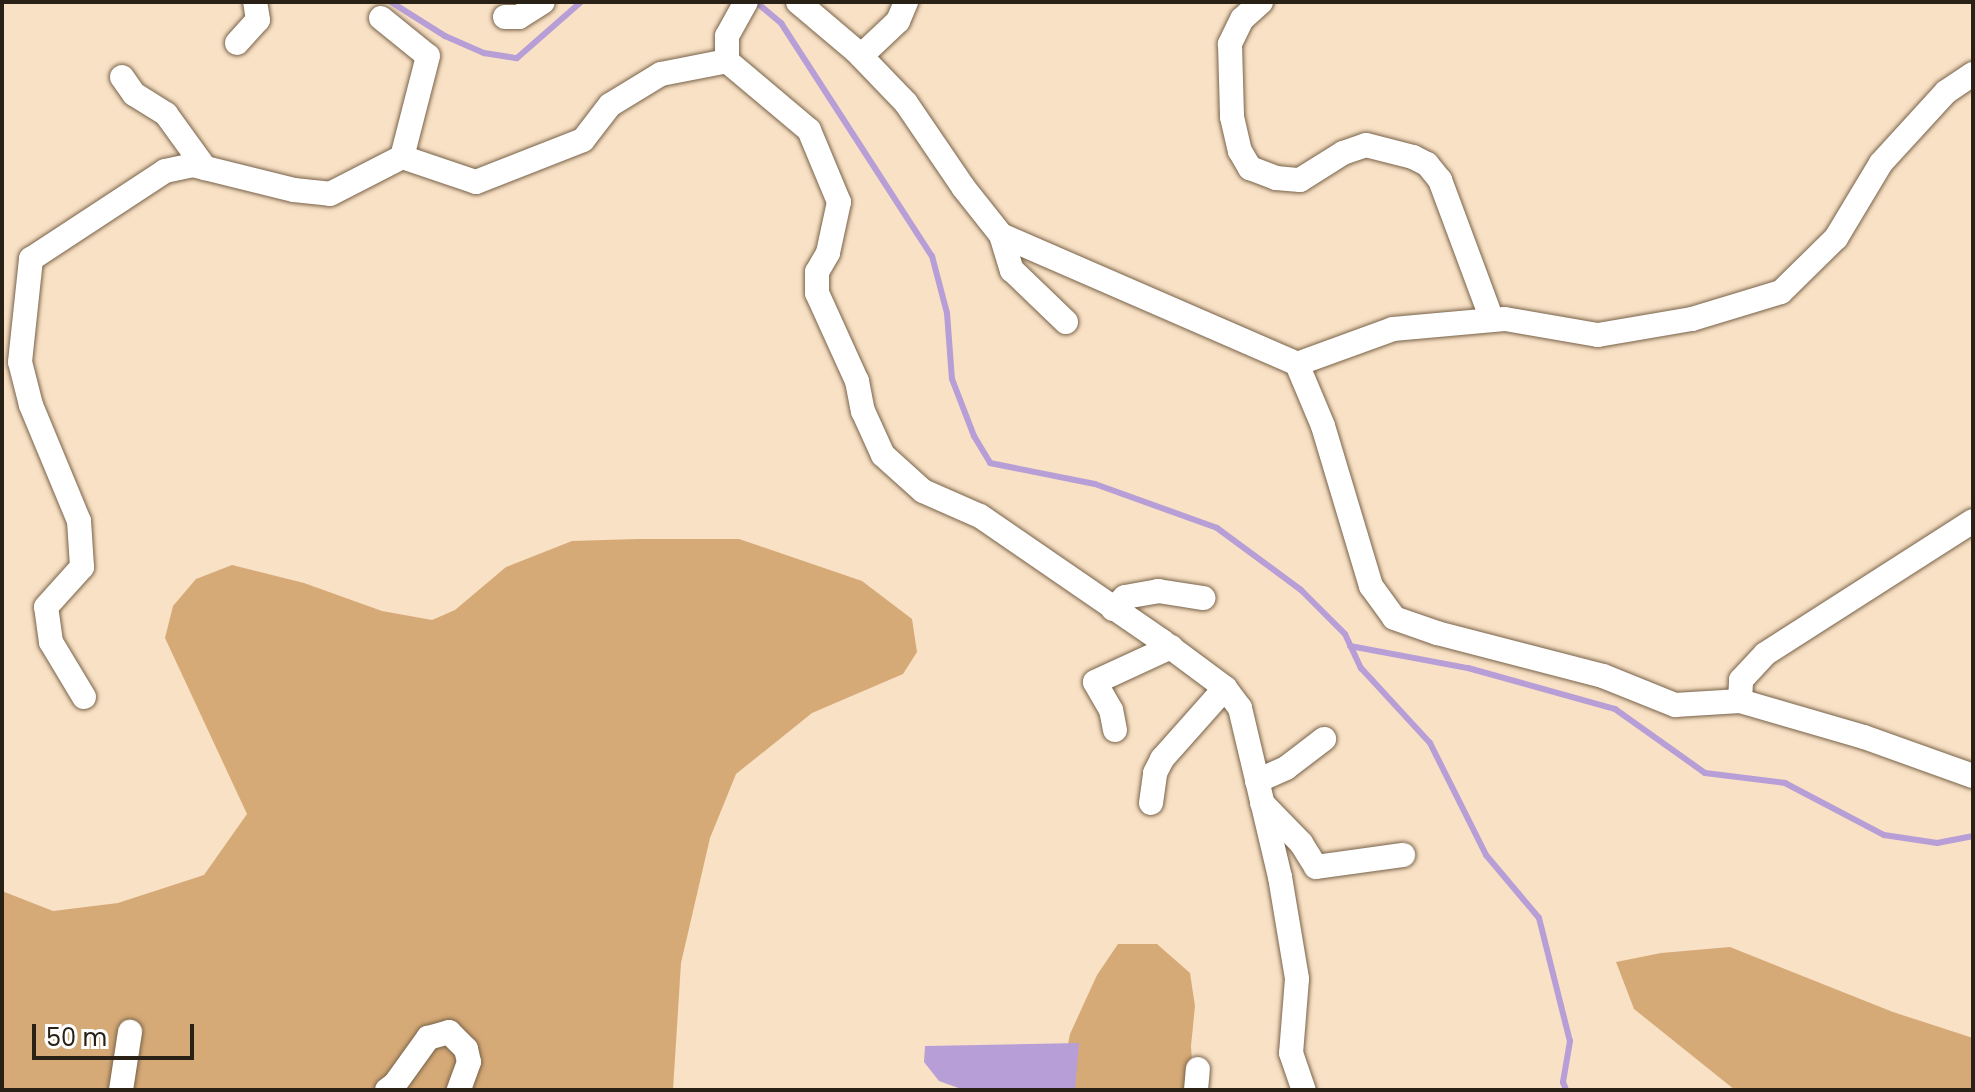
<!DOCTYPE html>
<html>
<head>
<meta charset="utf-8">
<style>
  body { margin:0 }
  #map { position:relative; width:1975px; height:1092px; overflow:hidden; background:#f9e1c5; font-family:Poppins,sans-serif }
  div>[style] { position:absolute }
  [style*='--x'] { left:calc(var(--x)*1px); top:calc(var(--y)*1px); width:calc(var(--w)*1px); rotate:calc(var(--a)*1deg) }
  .green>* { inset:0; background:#d6aa77 }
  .water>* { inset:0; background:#b79ed7 }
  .stream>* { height:6px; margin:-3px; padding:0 3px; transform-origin:3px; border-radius:3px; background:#b79ed7 }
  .roads { filter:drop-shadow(0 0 2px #776249) drop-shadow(0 0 2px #776249) }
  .minor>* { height:24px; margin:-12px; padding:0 12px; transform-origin:12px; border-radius:12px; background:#fff }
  span { translate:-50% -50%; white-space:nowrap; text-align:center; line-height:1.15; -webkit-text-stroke:6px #fff; paint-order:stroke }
  .frame { position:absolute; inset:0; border:4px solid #292016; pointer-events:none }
  .scale { position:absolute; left:32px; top:1024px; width:162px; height:36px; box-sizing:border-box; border:4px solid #292016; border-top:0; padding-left:10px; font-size:24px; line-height:28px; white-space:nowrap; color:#292016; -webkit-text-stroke:6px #fff; paint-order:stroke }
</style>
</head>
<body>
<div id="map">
  <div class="green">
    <i style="clip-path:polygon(637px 539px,739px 539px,862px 581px,912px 619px,917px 652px,903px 674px,812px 713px,736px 774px,710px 838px,681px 963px,673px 1090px,2px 1090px,2px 891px,53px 911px,118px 903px,204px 875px,247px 814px,165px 638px,173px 606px,196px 579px,232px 565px,304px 583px,382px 611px,432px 620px,455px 610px,506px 567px,572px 541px)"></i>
    <i style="clip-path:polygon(1118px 944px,1157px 944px,1190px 973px,1195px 1006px,1191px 1046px,1194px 1090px,1059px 1090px,1070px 1034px,1097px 975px)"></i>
    <i style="clip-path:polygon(1730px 947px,1893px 1012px,1973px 1038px,1973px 1090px,1735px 1090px,1634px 1009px,1616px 962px,1661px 953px)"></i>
  </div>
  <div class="water">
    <i style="clip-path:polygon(1079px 1043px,1075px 1090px,964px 1090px,939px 1081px,924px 1062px,925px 1046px)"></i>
  </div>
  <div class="stream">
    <i style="--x:391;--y:2;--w:64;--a:32.2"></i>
    <i style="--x:445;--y:36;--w:43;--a:23.6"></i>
    <i style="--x:484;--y:53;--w:33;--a:9"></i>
    <i style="--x:517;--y:58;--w:85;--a:-41.2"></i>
    <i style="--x:756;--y:2;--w:33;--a:40"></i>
    <i style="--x:781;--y:23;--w:278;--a:57.1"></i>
    <i style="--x:932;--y:256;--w:59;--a:75.3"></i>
    <i style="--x:947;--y:313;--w:66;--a:85.7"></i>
    <i style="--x:952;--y:379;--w:61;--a:68.9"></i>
    <i style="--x:974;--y:436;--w:31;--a:59"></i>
    <i style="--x:990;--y:463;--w:107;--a:11.3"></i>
    <i style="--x:1095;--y:484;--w:130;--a:19.8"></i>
    <i style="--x:1217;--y:528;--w:104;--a:36.4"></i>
    <i style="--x:1301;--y:590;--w:62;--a:45"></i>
    <i style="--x:1345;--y:634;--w:38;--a:65"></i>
    <i style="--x:1361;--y:668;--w:102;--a:47.4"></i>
    <i style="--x:1430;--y:743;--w:125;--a:63.4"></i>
    <i style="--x:1486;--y:855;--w:82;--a:49.9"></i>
    <i style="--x:1539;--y:918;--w:127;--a:75.9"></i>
    <i style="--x:1570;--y:1041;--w:42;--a:99.7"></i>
    <i style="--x:1563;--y:1082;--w:9;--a:69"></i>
    <i style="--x:1350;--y:646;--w:120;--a:10.6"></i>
    <i style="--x:1468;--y:668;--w:153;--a:15.6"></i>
    <i style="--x:1615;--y:709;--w:110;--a:35.4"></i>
    <i style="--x:1705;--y:773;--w:81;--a:7.1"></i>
    <i style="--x:1785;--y:783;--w:112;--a:27.7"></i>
    <i style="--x:1884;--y:835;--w:54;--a:8.6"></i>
    <i style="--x:1937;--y:843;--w:37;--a:-11"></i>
  </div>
  <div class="roads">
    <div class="minor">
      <i style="--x:798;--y:2;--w:76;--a:40.2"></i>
      <i style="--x:856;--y:51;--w:72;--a:46.1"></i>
      <i style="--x:906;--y:103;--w:102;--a:55.8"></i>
      <i style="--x:963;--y:187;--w:61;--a:51.6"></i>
      <i style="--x:1001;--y:235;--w:323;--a:23.5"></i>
      <i style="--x:1297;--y:364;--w:67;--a:67.2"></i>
      <i style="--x:1323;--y:426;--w:167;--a:73.3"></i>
      <i style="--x:1371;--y:586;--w:39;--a:54"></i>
      <i style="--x:1394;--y:618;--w:46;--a:19.2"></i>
      <i style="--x:1437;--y:633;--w:171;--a:14.5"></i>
      <i style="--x:1603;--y:676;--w:78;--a:21.9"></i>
      <i style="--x:1675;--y:705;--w:65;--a:-3.5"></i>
      <i style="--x:1740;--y:701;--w:129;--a:16.2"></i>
      <i style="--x:1864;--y:737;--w:116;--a:19.7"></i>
      <i style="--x:1261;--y:2;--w:25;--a:138"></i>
      <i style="--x:1242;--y:19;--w:28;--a:116"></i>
      <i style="--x:1230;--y:44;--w:73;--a:88.4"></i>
      <i style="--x:1232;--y:117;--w:35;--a:77"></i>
      <i style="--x:1240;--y:151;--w:20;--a:60"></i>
      <i style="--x:1250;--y:168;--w:28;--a:21"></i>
      <i style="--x:1276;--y:178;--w:24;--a:5"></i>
      <i style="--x:1300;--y:180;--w:51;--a:-32.1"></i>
      <i style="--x:1343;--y:153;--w:24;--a:-19"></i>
      <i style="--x:1366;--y:145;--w:49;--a:14.3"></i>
      <i style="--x:1413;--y:157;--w:16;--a:27"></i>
      <i style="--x:1427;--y:164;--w:21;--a:51"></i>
      <i style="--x:1440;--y:180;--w:149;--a:69.6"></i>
      <i style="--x:505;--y:17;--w:14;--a:0"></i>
      <i style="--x:519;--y:17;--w:28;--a:-32"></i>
      <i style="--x:381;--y:18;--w:60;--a:39"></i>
      <i style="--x:428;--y:56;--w:104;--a:104.4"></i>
      <i style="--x:237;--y:43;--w:31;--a:-48"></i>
      <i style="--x:258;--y:20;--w:18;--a:-99"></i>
      <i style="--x:861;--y:56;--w:51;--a:-43.4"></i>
      <i style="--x:898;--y:21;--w:21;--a:-67"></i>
      <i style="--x:727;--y:61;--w:25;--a:-90"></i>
      <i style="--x:727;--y:36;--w:39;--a:-61"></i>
      <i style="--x:122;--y:77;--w:21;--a:55"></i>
      <i style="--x:134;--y:94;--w:38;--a:32"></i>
      <i style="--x:166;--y:114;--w:67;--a:54.2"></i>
      <i style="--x:1001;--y:235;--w:37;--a:73"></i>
      <i style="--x:1012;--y:270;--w:75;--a:43.9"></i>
      <i style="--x:1297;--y:364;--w:102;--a:-20"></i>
      <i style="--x:1393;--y:329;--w:112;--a:-5.1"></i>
      <i style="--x:1505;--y:319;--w:94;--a:9.8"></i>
      <i style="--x:1598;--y:335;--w:95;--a:-9.7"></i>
      <i style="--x:1692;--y:319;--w:93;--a:-16.9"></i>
      <i style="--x:1781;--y:292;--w:77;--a:-44.5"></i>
      <i style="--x:1836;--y:238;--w:87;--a:-59"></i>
      <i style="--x:1881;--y:163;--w:96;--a:-47.5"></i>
      <i style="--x:1946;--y:92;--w:32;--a:-34"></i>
      <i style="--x:1113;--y:609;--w:17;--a:-45"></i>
      <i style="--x:1125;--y:597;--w:34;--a:-10"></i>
      <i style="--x:1158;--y:591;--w:46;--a:8.8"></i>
      <i style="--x:84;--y:697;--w:64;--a:-121"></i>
      <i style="--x:51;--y:642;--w:35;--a:-98"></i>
      <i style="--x:46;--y:607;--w:54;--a:-48"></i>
      <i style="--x:82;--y:567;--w:46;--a:-93.7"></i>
      <i style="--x:79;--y:521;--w:126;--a:-112.5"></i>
      <i style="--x:31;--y:405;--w:44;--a:-104.3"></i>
      <i style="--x:20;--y:362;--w:104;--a:-83.9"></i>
      <i style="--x:31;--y:259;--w:160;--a:-33.3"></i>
      <i style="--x:165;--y:171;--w:29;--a:-12"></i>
      <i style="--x:193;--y:165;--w:104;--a:13.9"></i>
      <i style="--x:294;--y:190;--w:36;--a:6"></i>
      <i style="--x:330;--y:194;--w:81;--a:-27.2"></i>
      <i style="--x:402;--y:157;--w:78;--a:18.7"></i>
      <i style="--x:476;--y:182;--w:115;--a:-21.4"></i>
      <i style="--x:583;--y:140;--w:44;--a:-52.4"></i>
      <i style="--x:610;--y:105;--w:60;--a:-31.3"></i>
      <i style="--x:661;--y:74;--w:67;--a:-11.1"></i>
      <i style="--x:727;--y:61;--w:107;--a:40.1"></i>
      <i style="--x:809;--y:130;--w:78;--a:67.4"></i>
      <i style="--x:839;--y:202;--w:52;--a:102.2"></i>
      <i style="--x:828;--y:253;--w:22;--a:120"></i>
      <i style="--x:817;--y:272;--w:21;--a:90"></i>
      <i style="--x:817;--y:293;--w:97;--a:65.6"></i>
      <i style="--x:857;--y:381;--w:31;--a:79"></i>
      <i style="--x:863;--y:411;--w:48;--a:65.6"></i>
      <i style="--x:883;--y:455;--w:54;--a:42"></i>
      <i style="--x:923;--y:491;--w:62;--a:23.7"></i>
      <i style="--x:980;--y:516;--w:221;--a:34.5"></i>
      <i style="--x:1162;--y:641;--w:79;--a:36.7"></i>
      <i style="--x:1225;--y:688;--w:25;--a:53"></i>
      <i style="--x:1240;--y:708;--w:174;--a:76.7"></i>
      <i style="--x:1280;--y:877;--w:103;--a:80.5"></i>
      <i style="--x:1297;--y:979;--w:74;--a:94.6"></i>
      <i style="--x:1291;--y:1053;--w:39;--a:71"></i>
      <i style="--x:1740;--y:701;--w:21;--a:-87"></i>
      <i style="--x:1741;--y:680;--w:35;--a:-47"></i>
      <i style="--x:1765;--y:654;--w:247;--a:-32.6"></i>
      <i style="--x:1115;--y:730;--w:20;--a:-101"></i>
      <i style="--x:1111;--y:710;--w:32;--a:-120"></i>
      <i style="--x:1095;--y:682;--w:84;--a:-24.7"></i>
      <i style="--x:1257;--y:781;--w:32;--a:-24"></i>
      <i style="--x:1286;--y:768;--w:48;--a:-37.3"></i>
      <i style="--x:1151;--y:803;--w:30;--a:-82"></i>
      <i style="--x:1155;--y:773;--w:16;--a:-63"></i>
      <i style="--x:1162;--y:759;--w:95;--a:-48.4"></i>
      <i style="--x:1262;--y:803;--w:56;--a:45.7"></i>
      <i style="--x:1301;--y:843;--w:28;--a:58"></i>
      <i style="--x:1316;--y:867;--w:88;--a:-7.9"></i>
      <i style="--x:121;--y:1090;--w:59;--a:-81.2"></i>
      <i style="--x:387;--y:1090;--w:10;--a:-37"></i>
      <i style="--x:395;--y:1084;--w:57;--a:-54.3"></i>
      <i style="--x:428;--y:1038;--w:22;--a:-16"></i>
      <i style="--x:449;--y:1032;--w:24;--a:45"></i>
      <i style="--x:466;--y:1049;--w:13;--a:77"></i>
      <i style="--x:469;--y:1062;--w:30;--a:110"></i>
      <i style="--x:1196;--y:1090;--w:21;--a:-85"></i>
    </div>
  </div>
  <div class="frame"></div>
  <div class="scale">50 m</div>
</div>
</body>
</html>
